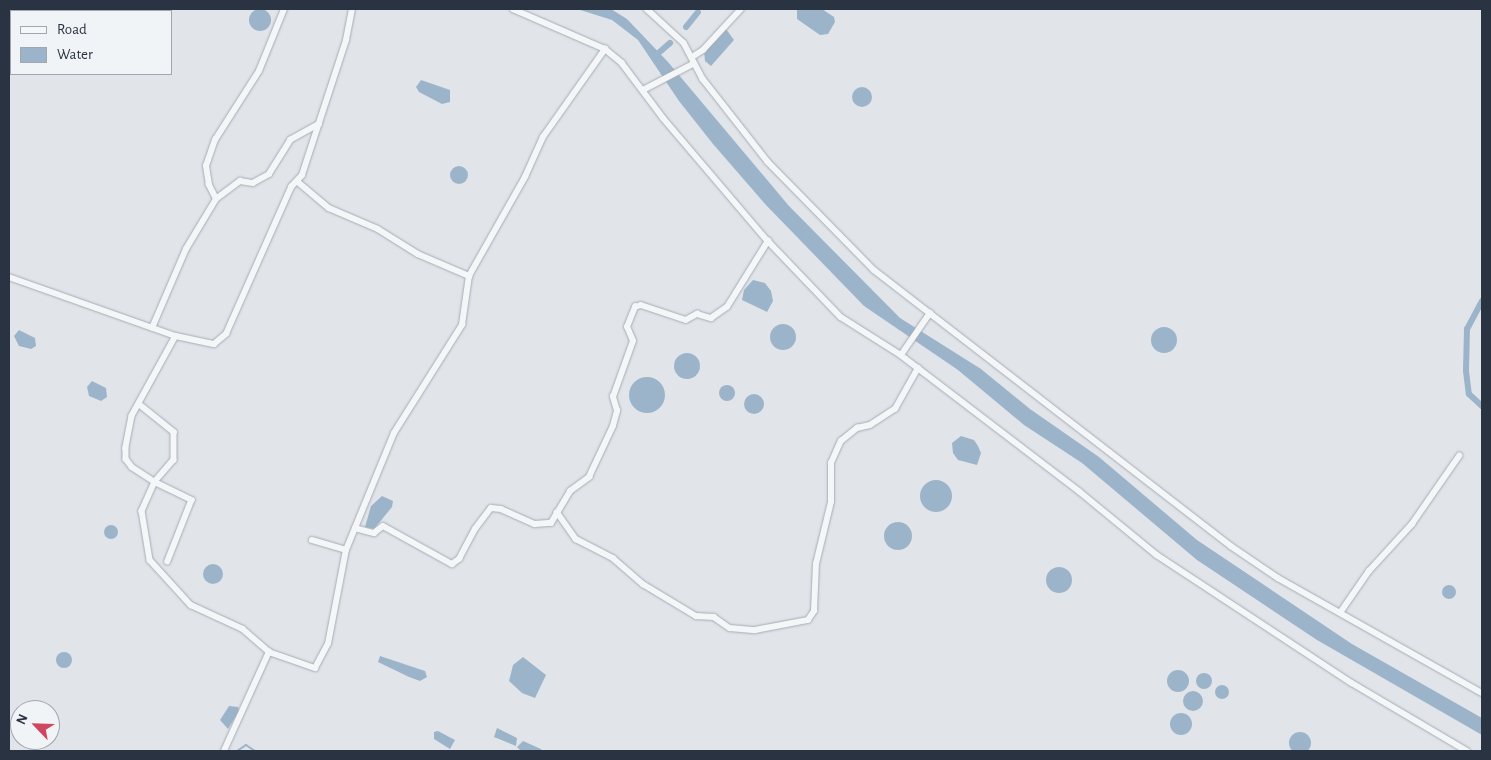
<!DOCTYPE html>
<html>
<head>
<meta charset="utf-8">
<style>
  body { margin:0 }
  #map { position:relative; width:1491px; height:760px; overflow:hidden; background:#e1e5ea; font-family:"Alegreya Sans",sans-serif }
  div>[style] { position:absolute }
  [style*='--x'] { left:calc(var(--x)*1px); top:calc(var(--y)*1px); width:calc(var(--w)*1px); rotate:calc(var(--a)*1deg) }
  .water>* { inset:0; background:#9cb4ca }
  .round { border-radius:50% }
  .stream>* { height:2px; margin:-1px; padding:0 1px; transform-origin:1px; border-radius:1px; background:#9cb4ca }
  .canal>* { height:6px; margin:-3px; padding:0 3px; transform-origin:3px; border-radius:3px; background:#9cb4ca }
  .roads { filter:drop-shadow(0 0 1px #a6acb4) drop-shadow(0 0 1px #a6acb4) }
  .minor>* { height:5.5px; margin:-2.75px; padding:0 2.75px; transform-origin:2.75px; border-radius:2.75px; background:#f4f6f8 }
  span { translate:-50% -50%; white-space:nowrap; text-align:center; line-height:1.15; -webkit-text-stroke:4px #f1f4f7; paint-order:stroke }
  .frame { position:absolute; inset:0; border:10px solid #293342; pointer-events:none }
  .legend { position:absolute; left:10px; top:10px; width:162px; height:65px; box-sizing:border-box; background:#f1f4f7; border:1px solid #a1a7af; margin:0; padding:6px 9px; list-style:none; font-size:15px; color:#293342 }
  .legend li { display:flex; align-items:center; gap:10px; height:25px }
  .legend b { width:25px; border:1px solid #a1a7af }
  .north { position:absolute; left:10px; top:700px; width:50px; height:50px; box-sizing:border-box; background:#f1f4f7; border:1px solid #a1a7af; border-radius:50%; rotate:294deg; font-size:14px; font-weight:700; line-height:20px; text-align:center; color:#293342 }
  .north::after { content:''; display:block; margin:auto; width:18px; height:22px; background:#cf465e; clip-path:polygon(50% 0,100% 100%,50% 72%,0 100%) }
</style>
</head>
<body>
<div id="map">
  <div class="water">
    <i style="clip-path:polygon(577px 9px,611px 9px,627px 19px,668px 62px,789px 206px,900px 318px,981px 369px,1030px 409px,1099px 457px,1197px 540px,1352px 644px,1482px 718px,1482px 735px,1317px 640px,1197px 560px,1082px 463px,1024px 425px,958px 370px,864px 306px,766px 205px,713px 144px,679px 101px,638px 40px,612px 20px)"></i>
    <i style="clip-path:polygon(797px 9px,822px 9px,834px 17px,835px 22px,828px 34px,820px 35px,797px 19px)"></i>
    <i class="round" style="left:249px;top:9px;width:22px;height:22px"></i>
    <i style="clip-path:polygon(726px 29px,734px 40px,711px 66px,705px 61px,704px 51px)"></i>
    <i style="clip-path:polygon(421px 80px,450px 90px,450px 102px,442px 104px,419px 92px,416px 87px)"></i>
    <i class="round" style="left:852px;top:87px;width:20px;height:20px"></i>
    <i class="round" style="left:450px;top:166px;width:18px;height:18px"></i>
    <i style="clip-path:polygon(753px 280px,765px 283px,771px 291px,773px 301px,767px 312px,742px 300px,744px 290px)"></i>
    <i class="round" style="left:770px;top:324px;width:26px;height:26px"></i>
    <i class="round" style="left:1151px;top:327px;width:26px;height:26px"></i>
    <i style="clip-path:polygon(19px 330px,35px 338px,36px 346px,31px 349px,19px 346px,14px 336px)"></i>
    <i class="round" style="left:674px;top:353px;width:26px;height:26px"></i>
    <i class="round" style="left:629px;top:377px;width:36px;height:36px"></i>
    <i style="clip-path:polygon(92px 381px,106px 388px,107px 397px,101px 401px,89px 396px,87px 387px)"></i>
    <i class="round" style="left:719px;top:385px;width:16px;height:16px"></i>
    <i class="round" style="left:744px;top:394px;width:20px;height:20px"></i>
    <i style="clip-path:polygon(961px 436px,974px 440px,978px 446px,981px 453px,977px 465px,958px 460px,953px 453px,952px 443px)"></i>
    <i class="round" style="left:920px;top:480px;width:32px;height:32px"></i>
    <i style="clip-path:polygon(382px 496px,393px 501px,392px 507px,374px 529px,365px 527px,371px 506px)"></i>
    <i class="round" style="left:884px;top:522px;width:28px;height:28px"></i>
    <i class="round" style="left:104px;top:525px;width:14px;height:14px"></i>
    <i class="round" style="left:203px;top:564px;width:20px;height:20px"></i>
    <i class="round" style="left:1046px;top:567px;width:26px;height:26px"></i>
    <i class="round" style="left:1442px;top:585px;width:14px;height:14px"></i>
    <i class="round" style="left:56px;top:652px;width:16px;height:16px"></i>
    <i style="clip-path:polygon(380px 656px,425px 671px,427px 677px,420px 681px,409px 677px,378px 662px)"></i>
    <i style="clip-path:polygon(523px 657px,546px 675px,535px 698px,522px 693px,509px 681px,513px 665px)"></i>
    <i class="round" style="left:1167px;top:670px;width:22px;height:22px"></i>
    <i class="round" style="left:1196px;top:673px;width:16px;height:16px"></i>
    <i class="round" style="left:1215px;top:685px;width:14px;height:14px"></i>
    <i class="round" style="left:1183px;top:691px;width:20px;height:20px"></i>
    <i style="clip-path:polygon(229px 706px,238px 707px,239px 711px,228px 729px,220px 720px)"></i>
    <i class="round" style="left:1170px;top:713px;width:22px;height:22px"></i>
    <i style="clip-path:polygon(497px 728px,517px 738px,516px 746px,494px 737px)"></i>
    <i style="clip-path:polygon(438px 731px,455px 740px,450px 749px,434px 739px,434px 732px)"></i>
    <i class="round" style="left:1289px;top:732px;width:22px;height:22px"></i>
    <i style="clip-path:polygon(523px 741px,541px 749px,542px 751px,520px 750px,517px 747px)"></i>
  </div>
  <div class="stream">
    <i style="--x:237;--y:751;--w:11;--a:-34"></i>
    <i style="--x:246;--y:745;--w:11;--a:34"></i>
  </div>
  <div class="canal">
    <i style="--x:686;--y:27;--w:19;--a:-51"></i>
    <i style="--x:655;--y:56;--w:20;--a:-41"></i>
    <i style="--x:1482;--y:301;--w:32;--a:118"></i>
    <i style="--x:1467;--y:329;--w:42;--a:91.4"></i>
    <i style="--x:1466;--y:371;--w:23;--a:83"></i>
    <i style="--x:1469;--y:394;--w:18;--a:43"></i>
  </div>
  <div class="roads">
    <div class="minor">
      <i style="--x:513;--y:9;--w:100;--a:23.5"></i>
      <i style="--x:605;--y:49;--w:22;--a:39"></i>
      <i style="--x:622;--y:63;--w:70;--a:53.1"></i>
      <i style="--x:664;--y:119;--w:160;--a:49.6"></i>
      <i style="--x:768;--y:241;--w:105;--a:46.2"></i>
      <i style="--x:841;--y:317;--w:71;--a:32.3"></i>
      <i style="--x:901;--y:355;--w:224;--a:37.4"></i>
      <i style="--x:1079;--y:491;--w:101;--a:39.4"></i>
      <i style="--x:1157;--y:555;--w:233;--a:33.3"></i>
      <i style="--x:1352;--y:683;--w:134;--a:30.6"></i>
      <i style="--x:647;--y:9;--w:50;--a:42.6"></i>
      <i style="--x:684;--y:43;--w:41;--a:62.2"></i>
      <i style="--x:703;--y:79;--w:105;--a:51.9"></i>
      <i style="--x:768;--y:162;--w:151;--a:45.5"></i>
      <i style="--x:874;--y:270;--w:451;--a:37.7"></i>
      <i style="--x:1231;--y:546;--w:57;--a:34.2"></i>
      <i style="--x:1278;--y:578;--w:234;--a:29.4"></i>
      <i style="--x:692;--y:57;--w:13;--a:-32"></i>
      <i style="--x:703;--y:50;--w:56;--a:-47.2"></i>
      <i style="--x:643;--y:90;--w:56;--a:-27.5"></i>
      <i style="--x:297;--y:181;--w:42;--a:40.2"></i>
      <i style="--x:329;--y:208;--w:53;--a:23.2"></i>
      <i style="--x:378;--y:229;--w:47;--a:32"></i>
      <i style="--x:418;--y:254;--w:56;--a:23.3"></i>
      <i style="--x:216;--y:199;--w:16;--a:-117"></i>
      <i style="--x:209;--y:185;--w:19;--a:-99"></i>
      <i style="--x:206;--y:166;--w:28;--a:-71"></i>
      <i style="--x:215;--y:140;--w:82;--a:-57.5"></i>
      <i style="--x:259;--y:71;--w:67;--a:-68"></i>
      <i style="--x:9;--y:277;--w:177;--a:19.5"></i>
      <i style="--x:176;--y:336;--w:39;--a:12"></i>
      <i style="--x:214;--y:344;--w:16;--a:-40"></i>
      <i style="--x:226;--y:334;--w:161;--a:-66.1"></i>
      <i style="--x:291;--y:187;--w:16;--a:-47"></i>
      <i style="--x:302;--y:175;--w:142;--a:-71.9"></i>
      <i style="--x:346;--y:40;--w:32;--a:-79"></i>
      <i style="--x:152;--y:328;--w:86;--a:-66.7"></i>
      <i style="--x:186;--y:249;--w:58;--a:-59"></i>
      <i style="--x:216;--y:199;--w:30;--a:-37"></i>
      <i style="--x:240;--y:181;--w:13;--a:9"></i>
      <i style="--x:253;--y:183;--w:18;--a:-29"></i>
      <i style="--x:269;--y:174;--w:40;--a:-58"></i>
      <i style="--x:290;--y:140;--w:33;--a:-29"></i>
      <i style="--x:176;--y:336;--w:91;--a:118.8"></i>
      <i style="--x:132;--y:416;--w:33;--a:101"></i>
      <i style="--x:126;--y:448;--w:11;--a:90"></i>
      <i style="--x:126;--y:459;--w:10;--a:53"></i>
      <i style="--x:132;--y:467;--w:27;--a:33"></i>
      <i style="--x:155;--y:482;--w:32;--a:114"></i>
      <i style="--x:142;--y:511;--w:50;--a:80.7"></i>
      <i style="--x:150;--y:560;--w:61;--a:47.7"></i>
      <i style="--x:191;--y:605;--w:57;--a:24.8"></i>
      <i style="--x:243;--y:629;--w:35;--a:41"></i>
      <i style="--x:269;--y:652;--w:49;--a:19.2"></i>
      <i style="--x:315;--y:668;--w:27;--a:-62"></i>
      <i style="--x:328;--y:644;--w:96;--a:-79.2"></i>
      <i style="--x:346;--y:550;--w:126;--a:-67.7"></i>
      <i style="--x:394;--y:433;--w:128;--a:-57.8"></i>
      <i style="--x:462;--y:325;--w:49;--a:-81.9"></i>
      <i style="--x:469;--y:276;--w:114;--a:-60.5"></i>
      <i style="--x:525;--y:177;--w:44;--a:-65.8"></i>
      <i style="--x:543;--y:137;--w:108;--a:-54.8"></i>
      <i style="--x:901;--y:355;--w:51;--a:-55.4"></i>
      <i style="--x:139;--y:404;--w:45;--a:38.7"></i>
      <i style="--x:174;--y:432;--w:28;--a:90"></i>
      <i style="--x:174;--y:460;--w:29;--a:131"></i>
      <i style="--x:155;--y:482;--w:41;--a:25.9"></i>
      <i style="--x:192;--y:500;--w:66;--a:111.5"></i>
      <i style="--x:557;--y:512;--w:33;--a:55"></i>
      <i style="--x:576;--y:539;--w:42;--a:27.2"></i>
      <i style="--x:613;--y:558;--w:40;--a:41"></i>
      <i style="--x:643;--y:584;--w:62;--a:31.1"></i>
      <i style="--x:696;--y:616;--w:18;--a:3"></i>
      <i style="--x:714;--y:617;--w:19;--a:35"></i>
      <i style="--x:730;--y:628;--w:25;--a:5"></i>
      <i style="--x:755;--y:630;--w:54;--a:-10.7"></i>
      <i style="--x:808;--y:620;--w:11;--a:-56"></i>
      <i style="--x:814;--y:611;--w:47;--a:-87.6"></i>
      <i style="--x:816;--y:564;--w:64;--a:-76.4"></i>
      <i style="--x:831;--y:502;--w:39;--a:-90"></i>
      <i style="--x:831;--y:463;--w:24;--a:-66"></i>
      <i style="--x:841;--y:441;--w:21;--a:-39"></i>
      <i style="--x:857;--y:428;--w:13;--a:-13"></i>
      <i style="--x:870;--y:425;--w:30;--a:-33"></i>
      <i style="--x:895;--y:409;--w:47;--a:-60.7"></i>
      <i style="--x:355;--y:528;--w:20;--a:15"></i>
      <i style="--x:374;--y:533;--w:11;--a:-38"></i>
      <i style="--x:383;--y:526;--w:79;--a:28.8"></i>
      <i style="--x:452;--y:564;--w:9;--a:-36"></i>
      <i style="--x:459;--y:559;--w:34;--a:-62"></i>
      <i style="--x:475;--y:529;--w:26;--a:-53"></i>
      <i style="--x:491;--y:508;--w:10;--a:6"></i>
      <i style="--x:501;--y:509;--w:37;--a:24"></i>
      <i style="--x:535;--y:524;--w:16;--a:-4"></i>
      <i style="--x:551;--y:523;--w:37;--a:-59"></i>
      <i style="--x:570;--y:491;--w:24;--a:-36"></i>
      <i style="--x:589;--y:477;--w:56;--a:-64.8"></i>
      <i style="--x:613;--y:426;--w:16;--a:-75"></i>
      <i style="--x:617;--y:411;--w:15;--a:-106"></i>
      <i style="--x:613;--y:397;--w:59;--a:-70.3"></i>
      <i style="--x:633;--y:341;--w:15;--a:-113"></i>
      <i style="--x:627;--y:327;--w:22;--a:-68"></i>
      <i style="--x:635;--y:307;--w:6;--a:-18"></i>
      <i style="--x:641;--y:305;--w:47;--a:18.4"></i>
      <i style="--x:686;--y:320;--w:13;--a:-29"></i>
      <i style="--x:697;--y:314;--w:15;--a:16"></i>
      <i style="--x:711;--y:318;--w:19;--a:-35"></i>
      <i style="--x:727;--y:307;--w:78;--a:-58.2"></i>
      <i style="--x:312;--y:540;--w:35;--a:16"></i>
      <i style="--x:1340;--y:613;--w:51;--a:-55.4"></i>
      <i style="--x:1369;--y:571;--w:64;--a:-47.5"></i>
      <i style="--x:1412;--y:524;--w:83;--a:-55.3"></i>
      <i style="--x:224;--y:751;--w:109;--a:-65.6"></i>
    </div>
  </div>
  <div class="frame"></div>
  <ul class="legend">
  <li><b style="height:6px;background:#f4f6f8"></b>Road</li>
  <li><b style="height:14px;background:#9cb4ca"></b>Water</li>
  </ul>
  <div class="north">N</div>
</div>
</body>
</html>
